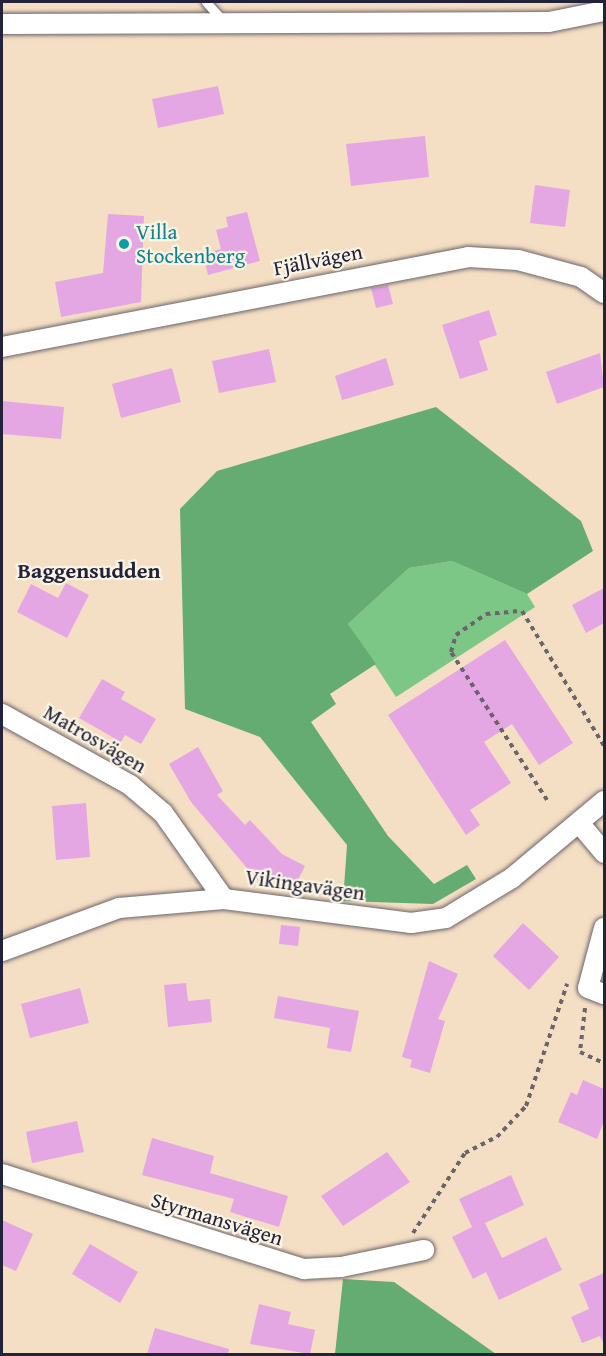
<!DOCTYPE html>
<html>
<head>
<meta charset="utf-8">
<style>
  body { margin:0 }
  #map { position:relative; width:606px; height:1356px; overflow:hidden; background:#f5dfc4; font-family:"Gentium Book Plus",serif }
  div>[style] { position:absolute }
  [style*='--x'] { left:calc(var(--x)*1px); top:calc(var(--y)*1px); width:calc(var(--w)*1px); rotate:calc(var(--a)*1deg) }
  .green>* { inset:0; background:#7cc785 }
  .forest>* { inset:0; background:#65ac72 }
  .building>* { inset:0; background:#e4a7e3 }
  .path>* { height:4px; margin-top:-2px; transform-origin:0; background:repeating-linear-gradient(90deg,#6c646b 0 4.5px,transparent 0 9px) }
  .roads { filter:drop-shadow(0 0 2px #6c646b) drop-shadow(0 0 2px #6c646b) }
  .lane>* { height:9px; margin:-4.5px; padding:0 4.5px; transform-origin:4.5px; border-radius:4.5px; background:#fff }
  .street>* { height:20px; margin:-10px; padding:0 10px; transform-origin:10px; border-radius:10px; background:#fff }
  .dots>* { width:16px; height:16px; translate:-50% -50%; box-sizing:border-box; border:3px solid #fcf5e5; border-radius:50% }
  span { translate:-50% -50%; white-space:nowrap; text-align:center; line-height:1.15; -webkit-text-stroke:4.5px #fcf5e5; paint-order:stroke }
  .culture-label { font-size:21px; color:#0d838f }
  .left { translate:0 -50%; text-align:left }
  .street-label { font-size:21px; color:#22223b }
  .neighbourhood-label { font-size:22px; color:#22223b; font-weight:700 }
  .frame { position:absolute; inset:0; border:3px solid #22223b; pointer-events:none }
</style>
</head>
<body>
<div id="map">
  <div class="green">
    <i style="clip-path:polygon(452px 561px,527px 594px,535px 607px,396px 697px,348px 624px,409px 568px)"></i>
  </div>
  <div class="forest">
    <i style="clip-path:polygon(436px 407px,581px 521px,593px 551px,527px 594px,452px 561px,409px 568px,348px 624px,376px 664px,330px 694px,336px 704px,311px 722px,388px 836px,434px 884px,467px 865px,476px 879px,433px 904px,343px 901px,347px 845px,260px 737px,185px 709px,180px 509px,217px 471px)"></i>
    <i style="clip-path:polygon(343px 1279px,394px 1282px,496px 1354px,335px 1354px)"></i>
  </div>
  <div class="building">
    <i style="clip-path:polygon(218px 86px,224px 114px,158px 128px,152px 99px)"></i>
    <i style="clip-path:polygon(425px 136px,429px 177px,351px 186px,346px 144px)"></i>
    <i style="clip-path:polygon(535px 185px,570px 190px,565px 227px,530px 223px)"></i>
    <i style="clip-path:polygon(247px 212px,260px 261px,208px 275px,203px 254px,221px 249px,216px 230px,228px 227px,226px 217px)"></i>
    <i style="clip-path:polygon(108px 214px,144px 216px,141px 302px,61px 317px,55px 282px,103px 273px)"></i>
    <i style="clip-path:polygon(388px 285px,393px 304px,376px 308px,371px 288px)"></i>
    <i style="clip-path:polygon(489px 310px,497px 335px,479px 341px,488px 370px,460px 379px,442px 325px)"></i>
    <i style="clip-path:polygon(269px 349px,276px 382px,219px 393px,212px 361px)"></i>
    <i style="clip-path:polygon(600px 353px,604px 387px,557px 404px,546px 372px)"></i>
    <i style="clip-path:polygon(386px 358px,394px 385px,342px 400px,335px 376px)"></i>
    <i style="clip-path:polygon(172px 368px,181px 402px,121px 418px,112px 384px)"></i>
    <i style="clip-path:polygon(2px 401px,64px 407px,61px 439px,2px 434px)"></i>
    <i style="clip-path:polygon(66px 583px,89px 595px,67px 638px,17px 612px,31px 584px,58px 598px)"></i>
    <i style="clip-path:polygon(604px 588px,604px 623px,586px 633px,572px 605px)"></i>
    <i style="clip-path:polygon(505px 640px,573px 743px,539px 765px,512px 724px,484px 742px,511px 783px,470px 810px,480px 825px,466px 835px,388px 715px)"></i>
    <i style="clip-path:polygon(102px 679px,125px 692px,121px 699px,156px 719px,141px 744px,125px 735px,121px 742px,79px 718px)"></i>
    <i style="clip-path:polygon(198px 747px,223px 791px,217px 795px,245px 825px,250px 820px,282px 854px,305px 866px,294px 888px,266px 874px,258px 881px,191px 802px,169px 764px)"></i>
    <i style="clip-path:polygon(86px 803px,90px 857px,56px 860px,52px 806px)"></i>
    <i style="clip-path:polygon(523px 923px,559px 957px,529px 990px,493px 956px)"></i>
    <i style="clip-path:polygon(281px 925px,300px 927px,298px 946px,279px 944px)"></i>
    <i style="clip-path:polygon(429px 961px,458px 974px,438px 1019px,445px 1021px,430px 1073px,410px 1067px,412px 1060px,402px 1057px)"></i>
    <i style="clip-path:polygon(186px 983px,188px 1001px,210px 999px,212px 1022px,168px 1027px,164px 985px)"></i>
    <i style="clip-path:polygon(80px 988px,89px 1023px,30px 1038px,21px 1004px)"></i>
    <i style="clip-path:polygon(278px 996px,359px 1011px,351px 1052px,327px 1048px,330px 1028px,274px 1018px)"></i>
    <i style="clip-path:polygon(583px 1080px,604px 1089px,604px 1121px,597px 1139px,558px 1122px,571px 1092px,577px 1095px)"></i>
    <i style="clip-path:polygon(77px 1121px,84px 1152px,32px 1163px,26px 1132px)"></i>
    <i style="clip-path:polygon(152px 1138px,214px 1156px,210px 1173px,288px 1196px,279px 1227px,230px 1212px,234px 1199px,142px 1175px)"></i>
    <i style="clip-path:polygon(387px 1152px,410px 1182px,343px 1226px,321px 1196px)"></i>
    <i style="clip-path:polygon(511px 1175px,524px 1205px,485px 1223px,502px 1258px,546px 1237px,562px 1270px,499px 1300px,486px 1272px,473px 1279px,452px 1237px,472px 1227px,459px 1199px)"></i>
    <i style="clip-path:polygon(2px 1220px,33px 1234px,16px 1271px,2px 1265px)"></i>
    <i style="clip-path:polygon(90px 1244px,138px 1272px,120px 1303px,72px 1274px)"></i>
    <i style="clip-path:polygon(604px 1273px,604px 1345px,600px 1336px,582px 1343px,571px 1317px,589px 1309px,579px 1284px)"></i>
    <i style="clip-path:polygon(259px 1304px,291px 1312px,288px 1324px,315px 1330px,310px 1354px,250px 1344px)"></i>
    <i style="clip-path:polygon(155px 1328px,229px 1349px,228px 1354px,147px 1354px)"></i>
  </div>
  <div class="path">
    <i style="--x:547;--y:800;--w:176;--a:-123"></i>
    <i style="--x:451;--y:652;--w:18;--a:-74"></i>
    <i style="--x:456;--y:635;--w:37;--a:-35"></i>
    <i style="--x:486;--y:614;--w:36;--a:-5"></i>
    <i style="--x:522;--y:611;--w:158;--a:58.7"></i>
    <i style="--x:585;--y:1008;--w:44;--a:96.5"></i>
    <i style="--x:580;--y:1052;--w:26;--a:25"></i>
    <i style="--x:413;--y:1233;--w:95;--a:-57"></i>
    <i style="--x:465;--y:1153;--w:36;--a:-27"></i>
    <i style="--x:497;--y:1137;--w:42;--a:-46.9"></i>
    <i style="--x:526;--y:1106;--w:129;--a:-71.4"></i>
  </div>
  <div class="roads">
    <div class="lane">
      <i style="--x:206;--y:2;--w:27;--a:48"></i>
    </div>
    <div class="street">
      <i style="--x:2;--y:24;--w:547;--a:-0.21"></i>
      <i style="--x:549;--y:22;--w:56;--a:-11.3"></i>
      <i style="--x:2;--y:347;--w:475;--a:-10.9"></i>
      <i style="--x:468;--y:257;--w:50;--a:3.4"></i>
      <i style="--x:518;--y:260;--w:65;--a:15.1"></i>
      <i style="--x:581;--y:277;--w:28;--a:35"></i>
      <i style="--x:2;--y:714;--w:146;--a:29"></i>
      <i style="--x:130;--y:785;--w:43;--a:40.3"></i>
      <i style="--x:163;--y:813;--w:105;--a:54.7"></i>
      <i style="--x:580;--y:824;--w:38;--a:50"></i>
      <i style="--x:604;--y:928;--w:62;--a:104.9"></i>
      <i style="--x:588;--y:988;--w:17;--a:21"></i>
      <i style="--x:2;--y:951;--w:125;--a:-20.2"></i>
      <i style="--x:119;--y:908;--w:105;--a:-4.9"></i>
      <i style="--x:224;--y:899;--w:189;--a:7.3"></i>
      <i style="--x:411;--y:923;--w:35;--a:-8"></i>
      <i style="--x:446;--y:918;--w:77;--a:-31.2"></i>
      <i style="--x:512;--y:878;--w:120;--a:-39.9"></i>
      <i style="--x:2;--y:1174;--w:317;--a:17.5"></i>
      <i style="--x:304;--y:1269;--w:37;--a:-3"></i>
      <i style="--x:341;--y:1267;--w:85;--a:-11.6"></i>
    </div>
  </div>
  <div class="dots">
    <i style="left:124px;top:244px;background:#0f9aa8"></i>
  </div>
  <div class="culture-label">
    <span class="left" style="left:136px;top:244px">Villa<br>Stockenberg</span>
  </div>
  <div class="street-label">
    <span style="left:318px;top:260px;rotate:-11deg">Fjällvägen</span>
    <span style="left:95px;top:739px;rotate:30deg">Matrosvägen</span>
    <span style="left:305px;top:885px;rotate:8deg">Vikingavägen</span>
    <span style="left:217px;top:1219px;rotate:17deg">Styrmansvägen</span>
  </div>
  <div class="neighbourhood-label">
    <span style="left:89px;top:571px">Baggensudden</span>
  </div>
  <div class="frame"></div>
</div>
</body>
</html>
